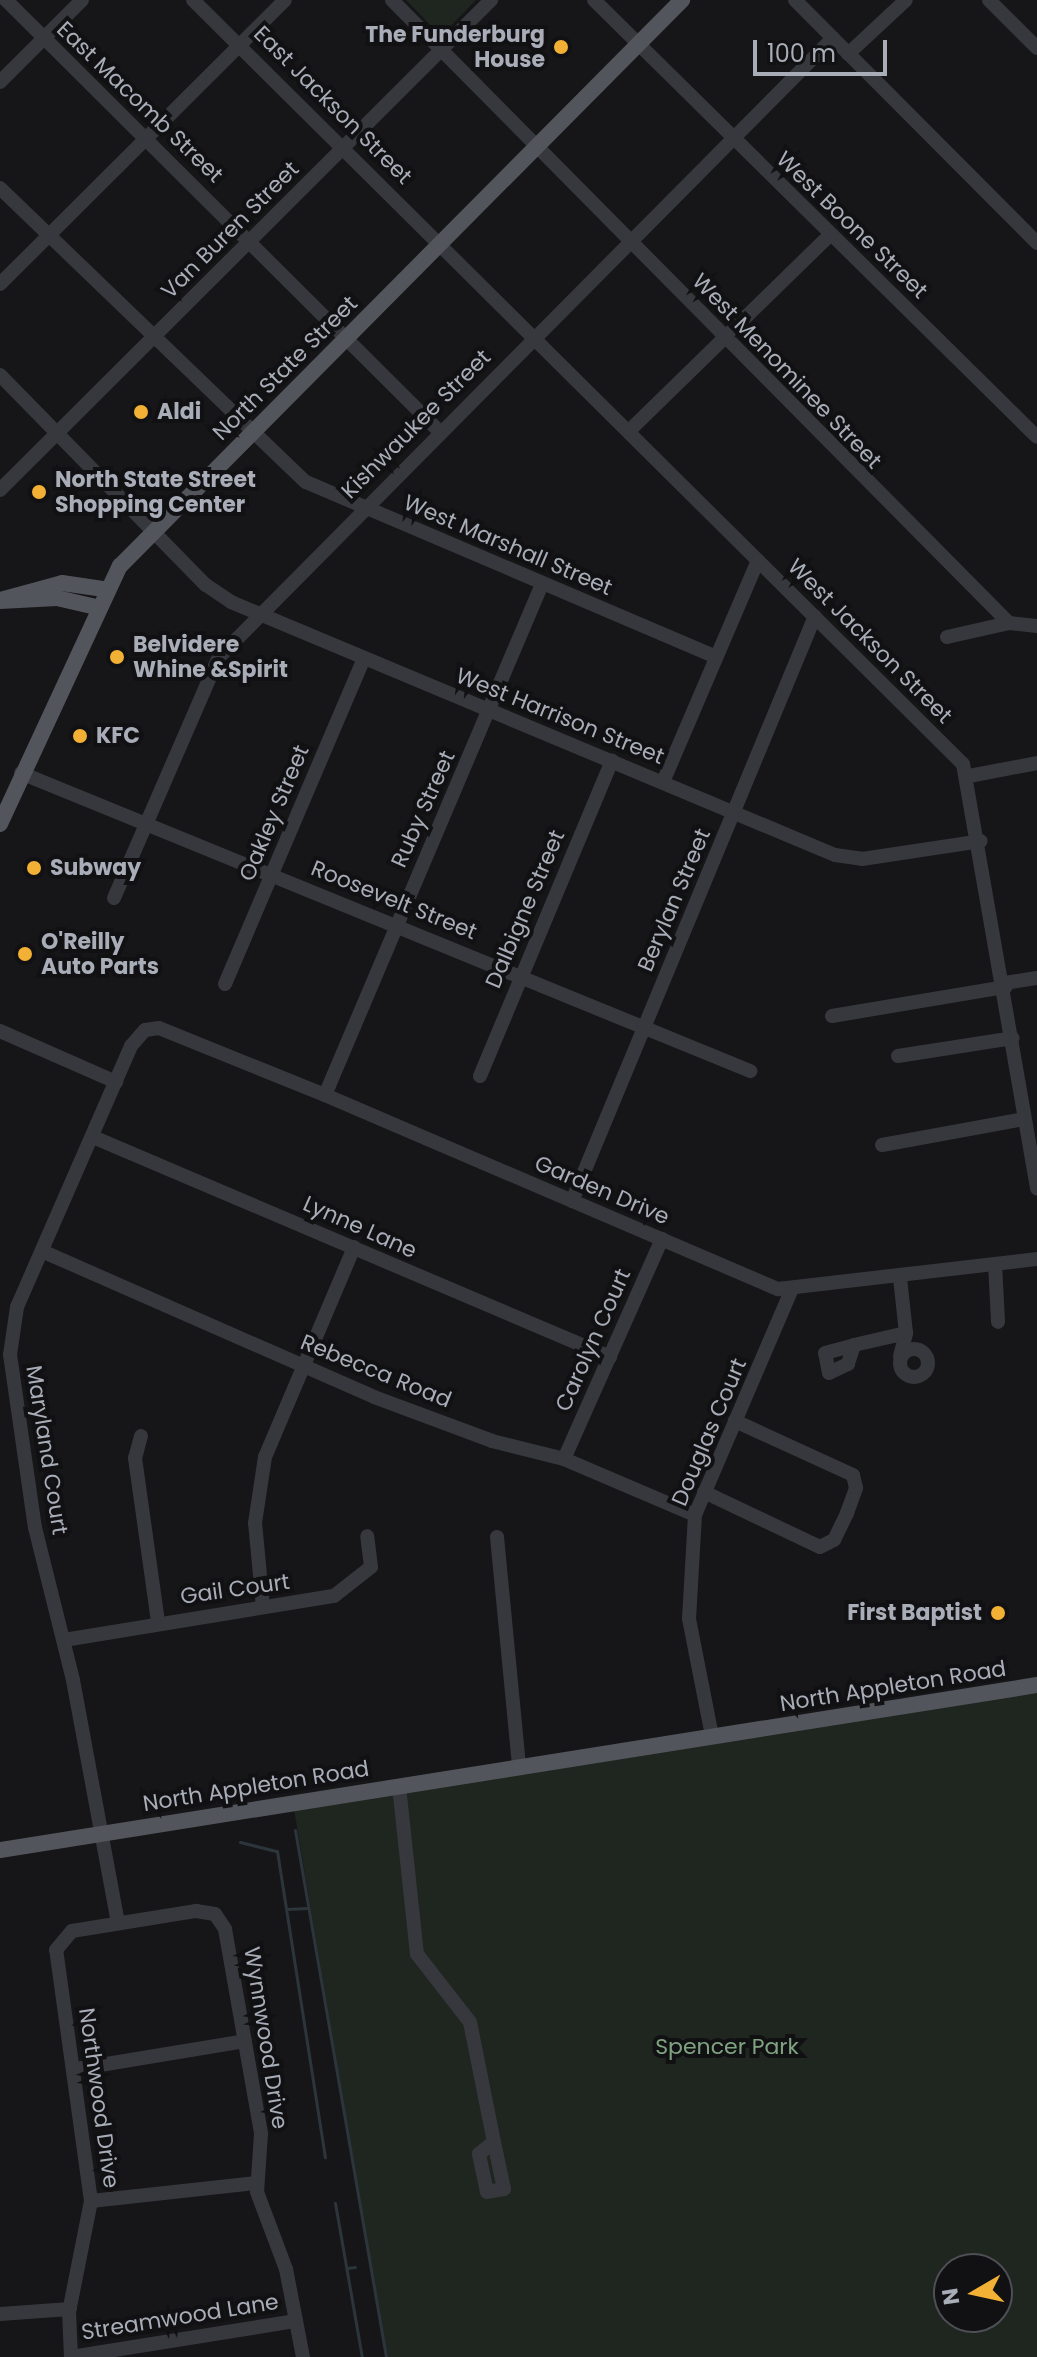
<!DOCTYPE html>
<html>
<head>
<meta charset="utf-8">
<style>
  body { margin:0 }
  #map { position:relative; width:1037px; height:2357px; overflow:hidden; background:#161618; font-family:Poppins,sans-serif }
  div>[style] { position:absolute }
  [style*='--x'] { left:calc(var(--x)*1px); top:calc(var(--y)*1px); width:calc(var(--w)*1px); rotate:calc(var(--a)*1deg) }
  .green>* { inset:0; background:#1e261f }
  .stream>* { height:3px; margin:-1.5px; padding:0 1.5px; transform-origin:1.5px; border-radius:1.5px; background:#2c353c }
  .minor>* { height:14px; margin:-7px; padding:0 7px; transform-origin:7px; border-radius:7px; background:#37383d }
  .minor>.ring { margin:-7px; padding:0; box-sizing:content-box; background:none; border:14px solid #37383d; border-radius:50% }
  .major>* { height:16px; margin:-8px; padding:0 8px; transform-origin:8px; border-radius:8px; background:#53555c }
  .dots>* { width:22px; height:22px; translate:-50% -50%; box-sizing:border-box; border:4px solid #111113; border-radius:50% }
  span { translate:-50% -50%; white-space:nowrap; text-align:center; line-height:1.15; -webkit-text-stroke:8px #111113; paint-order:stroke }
  .poi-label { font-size:22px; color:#a8adb8; font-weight:700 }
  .right { translate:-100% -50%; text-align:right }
  .left { translate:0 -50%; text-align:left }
  .street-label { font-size:22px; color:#a8adb8 }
  .park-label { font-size:22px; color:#7fa381 }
  .north { position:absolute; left:933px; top:2253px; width:80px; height:80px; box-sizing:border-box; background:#111113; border:2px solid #4d4f55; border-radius:50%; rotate:261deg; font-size:22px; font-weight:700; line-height:32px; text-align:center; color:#a8adb8 }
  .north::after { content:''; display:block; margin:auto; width:28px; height:36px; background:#f2b134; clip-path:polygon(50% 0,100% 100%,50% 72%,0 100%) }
  .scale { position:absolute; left:753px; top:40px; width:134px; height:36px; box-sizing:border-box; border:4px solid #a8adb8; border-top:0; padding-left:10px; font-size:24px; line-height:28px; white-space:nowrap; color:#a8adb8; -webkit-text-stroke:6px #111113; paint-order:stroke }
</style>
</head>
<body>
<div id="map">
  <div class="green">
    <i style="clip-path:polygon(406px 0,476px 0,441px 36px)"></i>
    <i style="clip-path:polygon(evenodd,1037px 1683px,1037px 2357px,386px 2357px,293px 1803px,1037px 1683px,949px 2269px,997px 2269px,997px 2317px,949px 2317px,949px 2269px)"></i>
  </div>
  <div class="stream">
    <i style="--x:295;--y:1830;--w:535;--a:80.2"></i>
    <i style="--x:240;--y:1842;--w:38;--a:14"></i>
    <i style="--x:277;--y:1851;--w:310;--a:81.1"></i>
    <i style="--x:287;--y:1909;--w:20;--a:-3"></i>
    <i style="--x:335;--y:2203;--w:156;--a:80.1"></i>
    <i style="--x:347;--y:2268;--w:8;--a:-7"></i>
  </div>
  <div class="minor">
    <i style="--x:6;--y:0;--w:612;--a:44.87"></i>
    <i style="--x:193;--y:0;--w:1085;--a:44.78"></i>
    <i style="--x:963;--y:764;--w:431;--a:80.1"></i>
    <i style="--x:392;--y:0;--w:877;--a:45.28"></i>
    <i style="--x:594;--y:0;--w:622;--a:44.61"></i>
    <i style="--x:795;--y:0;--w:343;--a:45.1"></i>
    <i style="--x:989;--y:0;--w:68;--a:45"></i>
    <i style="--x:848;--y:54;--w:79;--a:-43"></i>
    <i style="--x:0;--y:82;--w:116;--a:-45"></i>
    <i style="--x:0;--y:188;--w:424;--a:43.9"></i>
    <i style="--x:306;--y:482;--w:446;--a:23.1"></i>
    <i style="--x:0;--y:284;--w:402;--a:-44.9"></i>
    <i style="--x:0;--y:375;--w:294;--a:45.6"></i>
    <i style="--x:206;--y:585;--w:30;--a:34"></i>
    <i style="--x:231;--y:602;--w:655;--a:22.73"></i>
    <i style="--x:835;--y:855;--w:27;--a:8"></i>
    <i style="--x:862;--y:859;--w:120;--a:-8.6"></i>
    <i style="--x:630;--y:430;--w:279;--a:-44.3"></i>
    <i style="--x:0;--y:490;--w:694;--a:-44.94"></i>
    <i style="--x:947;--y:637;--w:64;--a:-12.7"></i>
    <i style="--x:1009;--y:623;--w:28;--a:6"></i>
    <i style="--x:21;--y:773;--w:788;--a:22.23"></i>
    <i style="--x:969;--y:776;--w:69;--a:-10.8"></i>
    <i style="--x:663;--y:782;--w:241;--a:-66.8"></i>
    <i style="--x:114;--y:898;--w:263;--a:-66.5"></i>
    <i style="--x:219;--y:657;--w:872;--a:-45.23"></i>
    <i style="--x:1005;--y:983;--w:32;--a:-9"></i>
    <i style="--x:225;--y:984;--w:354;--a:-66.9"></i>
    <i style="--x:832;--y:1016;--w:176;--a:-9.5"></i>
    <i style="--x:0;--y:1031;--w:127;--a:23.7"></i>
    <i style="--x:898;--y:1056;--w:116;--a:-8.9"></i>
    <i style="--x:480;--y:1076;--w:342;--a:-67.3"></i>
    <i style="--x:325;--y:1095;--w:555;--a:-66.99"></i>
    <i style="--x:93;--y:1137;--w:562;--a:23.05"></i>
    <i style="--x:882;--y:1145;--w:144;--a:-10.4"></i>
    <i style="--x:572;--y:1201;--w:633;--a:-67.44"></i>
    <i style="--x:44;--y:1252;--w:360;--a:23.7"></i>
    <i style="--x:374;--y:1397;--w:126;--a:20.4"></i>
    <i style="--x:492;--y:1441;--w:74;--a:14"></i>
    <i style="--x:564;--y:1459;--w:142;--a:23.1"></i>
    <i style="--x:995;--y:1264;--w:58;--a:87"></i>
    <i style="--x:854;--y:1345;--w:20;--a:108"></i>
    <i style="--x:848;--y:1364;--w:21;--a:155"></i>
    <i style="--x:829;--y:1373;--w:20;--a:-101"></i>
    <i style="--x:825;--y:1353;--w:30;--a:-15"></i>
    <i style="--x:854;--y:1345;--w:53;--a:-13"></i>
    <i class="ring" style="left:900px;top:1349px;width:14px;height:14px"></i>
    <i style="--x:900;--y:1356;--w:24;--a:-75"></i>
    <i style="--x:906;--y:1333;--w:55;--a:-96.2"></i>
    <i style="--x:141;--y:1436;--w:23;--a:105"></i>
    <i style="--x:135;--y:1458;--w:166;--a:82"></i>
    <i style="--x:564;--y:1459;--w:241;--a:-66"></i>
    <i style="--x:704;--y:1492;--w:128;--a:25.4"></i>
    <i style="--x:820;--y:1547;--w:16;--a:-27"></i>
    <i style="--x:834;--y:1540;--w:30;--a:-64"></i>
    <i style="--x:847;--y:1513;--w:27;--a:-70"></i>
    <i style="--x:856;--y:1488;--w:13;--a:-103"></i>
    <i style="--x:853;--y:1475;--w:130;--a:-155.4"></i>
    <i style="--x:497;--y:1537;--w:231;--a:84.5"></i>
    <i style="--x:263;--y:1607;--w:84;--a:-95.4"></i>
    <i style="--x:255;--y:1523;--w:67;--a:-81.4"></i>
    <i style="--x:265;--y:1457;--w:228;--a:-67"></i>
    <i style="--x:64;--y:1640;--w:274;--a:-9.3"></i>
    <i style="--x:334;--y:1596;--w:47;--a:-38.1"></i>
    <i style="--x:371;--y:1567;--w:31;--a:-97"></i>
    <i style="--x:712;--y:1736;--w:119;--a:-101.1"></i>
    <i style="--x:689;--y:1619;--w:104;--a:-86.7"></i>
    <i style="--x:695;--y:1515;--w:244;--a:-66.8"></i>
    <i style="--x:399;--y:1786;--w:169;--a:83.9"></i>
    <i style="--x:417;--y:1954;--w:86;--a:52.1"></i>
    <i style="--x:470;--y:2022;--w:122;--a:78.7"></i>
    <i style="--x:118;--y:1923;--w:247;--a:-100.5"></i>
    <i style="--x:73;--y:1680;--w:157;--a:-104"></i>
    <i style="--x:35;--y:1528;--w:175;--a:-98.2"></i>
    <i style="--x:10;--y:1355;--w:49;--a:-81.7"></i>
    <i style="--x:17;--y:1307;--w:285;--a:-66.4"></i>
    <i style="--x:131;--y:1046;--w:21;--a:-49"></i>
    <i style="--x:145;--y:1030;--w:14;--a:-8"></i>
    <i style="--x:159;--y:1028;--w:179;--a:22"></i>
    <i style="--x:325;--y:1095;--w:493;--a:23.2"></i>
    <i style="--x:778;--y:1289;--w:261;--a:-6.6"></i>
    <i style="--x:76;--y:2069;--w:171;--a:-9.4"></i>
    <i style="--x:494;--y:2142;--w:48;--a:78"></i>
    <i style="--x:504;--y:2189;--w:17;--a:170"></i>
    <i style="--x:487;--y:2192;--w:39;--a:-102"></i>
    <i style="--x:479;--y:2154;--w:19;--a:-39"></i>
    <i style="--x:91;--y:2201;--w:167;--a:-6.2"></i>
    <i style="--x:0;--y:2314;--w:70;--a:-4.1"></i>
    <i style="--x:71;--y:2357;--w:45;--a:-92.5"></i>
    <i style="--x:69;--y:2312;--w:113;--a:-78.8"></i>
    <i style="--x:91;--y:2201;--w:253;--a:-97.9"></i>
    <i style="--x:56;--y:1950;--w:25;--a:-50"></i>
    <i style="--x:72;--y:1931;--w:126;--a:-9.2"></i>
    <i style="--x:196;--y:1911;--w:19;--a:9"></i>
    <i style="--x:215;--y:1914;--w:18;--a:56"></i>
    <i style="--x:225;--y:1929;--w:208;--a:80"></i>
    <i style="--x:261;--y:2134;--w:58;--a:93.9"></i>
    <i style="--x:257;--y:2192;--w:82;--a:69.4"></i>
    <i style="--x:286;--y:2269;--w:90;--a:79.1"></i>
    <i style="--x:71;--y:2357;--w:228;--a:-9.1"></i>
  </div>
  <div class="major">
    <i style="--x:0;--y:600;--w:64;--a:-15.3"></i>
    <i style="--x:62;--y:583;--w:41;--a:8.3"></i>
    <i style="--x:0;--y:601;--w:57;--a:-3"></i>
    <i style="--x:57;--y:598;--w:39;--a:13"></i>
    <i style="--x:0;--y:824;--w:285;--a:-65.1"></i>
    <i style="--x:120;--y:566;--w:798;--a:-45.2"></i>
    <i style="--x:0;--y:1850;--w:1050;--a:-9.04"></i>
  </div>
  <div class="dots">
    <i style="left:561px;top:47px;background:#f2b134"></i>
    <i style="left:141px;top:412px;background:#f2b134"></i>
    <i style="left:39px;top:492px;background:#f2b134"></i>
    <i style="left:117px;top:657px;background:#f2b134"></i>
    <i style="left:80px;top:736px;background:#f2b134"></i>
    <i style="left:34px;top:868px;background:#f2b134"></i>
    <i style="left:25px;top:954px;background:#f2b134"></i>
    <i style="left:998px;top:1613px;background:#f2b134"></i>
  </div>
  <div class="poi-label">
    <span class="right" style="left:545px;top:47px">The Funderburg<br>House</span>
    <span class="left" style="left:157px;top:412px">Aldi</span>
    <span class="left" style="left:55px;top:492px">North State Street<br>Shopping Center</span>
    <span class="left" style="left:133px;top:657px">Belvidere<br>Whine &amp;Spirit</span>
    <span class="left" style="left:96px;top:736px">KFC</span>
    <span class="left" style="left:50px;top:868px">Subway</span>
    <span class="left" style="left:41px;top:954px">O'Reilly<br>Auto Parts</span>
    <span class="right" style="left:982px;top:1613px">First Baptist</span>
  </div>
  <div class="street-label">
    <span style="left:140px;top:102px;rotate:44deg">East Macomb Street</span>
    <span style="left:333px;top:105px;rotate:45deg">East Jackson Street</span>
    <span style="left:852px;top:225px;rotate:44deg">West Boone Street</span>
    <span style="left:230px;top:230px;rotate:-45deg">Van Buren Street</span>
    <span style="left:285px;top:368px;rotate:-45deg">North State Street</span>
    <span style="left:787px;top:371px;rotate:46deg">West Menominee Street</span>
    <span style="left:416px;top:424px;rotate:-45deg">Kishwaukee Street</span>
    <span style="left:508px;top:545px;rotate:23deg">West Marshall Street</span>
    <span style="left:870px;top:641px;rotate:45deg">West Jackson Street</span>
    <span style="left:560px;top:716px;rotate:22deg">West Harrison Street</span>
    <span style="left:423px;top:809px;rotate:-66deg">Ruby Street</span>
    <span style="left:274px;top:813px;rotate:-67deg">Oakley Street</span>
    <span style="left:394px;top:900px;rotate:22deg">Roosevelt Street</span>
    <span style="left:674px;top:900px;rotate:-67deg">Berylan Street</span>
    <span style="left:525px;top:909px;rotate:-67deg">Dalbigne Street</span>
    <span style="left:602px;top:1190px;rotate:23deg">Garden Drive</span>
    <span style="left:360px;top:1227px;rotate:24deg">Lynne Lane</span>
    <span style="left:593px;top:1340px;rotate:-66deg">Carolyn Court</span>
    <span style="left:376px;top:1371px;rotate:22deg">Rebecca Road</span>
    <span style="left:709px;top:1432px;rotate:-67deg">Douglas Court</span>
    <span style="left:47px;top:1450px;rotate:81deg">Maryland Court</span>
    <span style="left:235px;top:1589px;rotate:-8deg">Gail Court</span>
    <span style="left:893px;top:1686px;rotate:-9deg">North Appleton Road</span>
    <span style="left:256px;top:1786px;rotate:-9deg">North Appleton Road</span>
    <span style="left:266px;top:2038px;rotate:81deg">Wynnwood Drive</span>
    <span style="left:99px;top:2098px;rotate:82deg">Northwood Drive</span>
    <span style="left:180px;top:2317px;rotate:-9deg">Streamwood Lane</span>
  </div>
  <div class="park-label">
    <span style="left:727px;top:2047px">Spencer Park</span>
  </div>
  <div class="north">N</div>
  <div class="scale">100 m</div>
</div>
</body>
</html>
